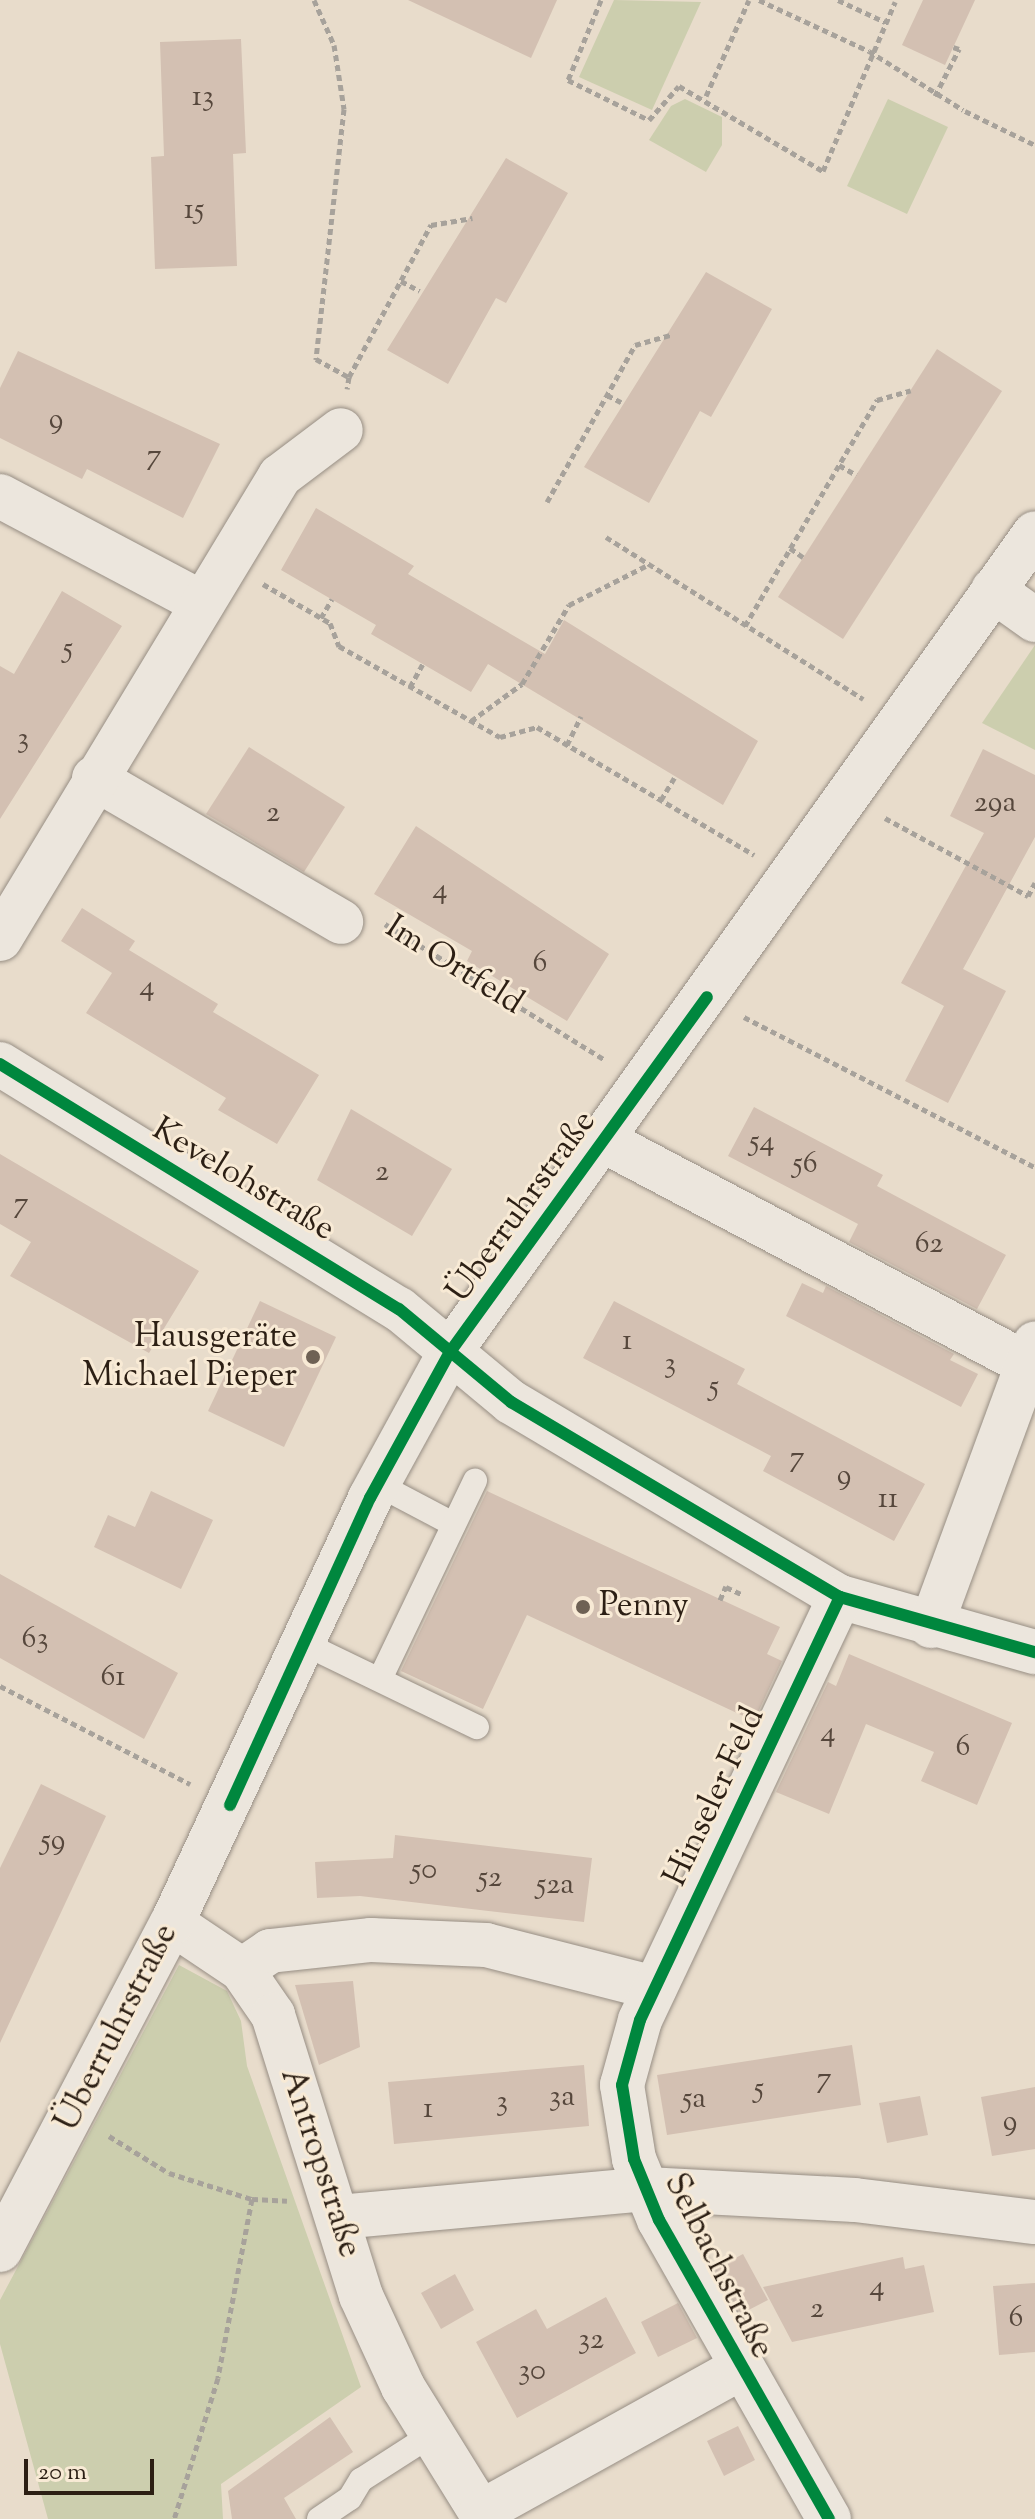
<!DOCTYPE html>
<html>
<head>
<meta charset="utf-8">
<style>
  body { margin:0 }
  #map { position:relative; width:1035px; height:2519px; overflow:hidden; background:#e8dccb; font-family:"Sorts Mill Goudy",serif }
  div>[style] { position:absolute }
  [style*='--x'] { left:calc(var(--x)*1px); top:calc(var(--y)*1px); width:calc(var(--w)*1px); rotate:calc(var(--a)*1deg) }
  .green>* { inset:0; background:#ccceae }
  .building>* { inset:0; background:#d3c0b2 }
  .path>* { height:5px; margin-top:-2.5px; transform-origin:0; background:repeating-linear-gradient(90deg,#a7a29b 0 6px,transparent 0 10px) }
  .roads { filter:drop-shadow(0 0 2px #978e84) drop-shadow(0 0 2px #978e84) }
  .service>* { height:24px; margin:-12px; padding:0 12px; transform-origin:12px; border-radius:12px; background:#ece6dd }
  .minor>* { height:44px; margin:-22px; padding:0 22px; transform-origin:22px; border-radius:22px; background:#ece6dd }
  .secondary>* { height:44px; margin:-22px; padding:0 22px; transform-origin:22px; border-radius:22px; background:#ece6dd }
  .cycleway>* { height:12px; margin:-6px; padding:0 6px; transform-origin:6px; border-radius:6px; background:#00873e }
  .dots>* { width:22px; height:22px; translate:-50% -50%; box-sizing:border-box; border:4px solid #f8ead5; border-radius:50% }
  span { translate:-50% -50%; white-space:nowrap; text-align:center; line-height:1.15; -webkit-text-stroke:6px #f8ead5; paint-order:stroke }
  .number-label { font-size:30px; color:#56473c }
  .number-label span { -webkit-text-stroke-width:0 }
  .street-label { font-size:34px; color:#2c1f14 }
  .poi-label { font-size:34px; color:#2c1f14 }
  .right { translate:-100% -50%; text-align:right }
  .left { translate:0 -50%; text-align:left }
  .scale { position:absolute; left:24px; top:2459px; width:130px; height:36px; box-sizing:border-box; border:4px solid #2c1f14; border-top:0; padding-left:10px; font-size:24px; line-height:28px; white-space:nowrap; color:#2c1f14; -webkit-text-stroke:6px #f8ead5; paint-order:stroke }
</style>
</head>
<body>
<div id="map">
  <div class="green">
    <i style="clip-path:polygon(614px 0,701px 2px,652px 110px,579px 77px)"></i>
    <i style="clip-path:polygon(685px 99px,722px 117px,722px 145px,706px 172px,649px 140px,671px 106px)"></i>
    <i style="clip-path:polygon(888px 99px,948px 127px,907px 214px,847px 186px)"></i>
    <i style="clip-path:polygon(1035px 645px,1035px 750px,982px 723px)"></i>
    <i style="clip-path:polygon(179px 1965px,227px 1991px,241px 2021px,247px 2066px,361px 2387px,221px 2484px,223px 2519px,48px 2519px,0 2344px,0 2300px)"></i>
  </div>
  <div class="building">
    <i style="clip-path:polygon(408px 0,557px 0,531px 58px)"></i>
    <i style="clip-path:polygon(923px 0,975px 0,945px 65px,902px 45px)"></i>
    <i style="clip-path:polygon(241px 39px,246px 153px,233px 154px,237px 266px,155px 269px,151px 157px,164px 156px,160px 42px)"></i>
    <i style="clip-path:polygon(506px 158px,568px 193px,506px 303px,496px 298px,448px 384px,387px 350px)"></i>
    <i style="clip-path:polygon(706px 272px,772px 309px,711px 417px,700px 411px,649px 503px,584px 467px)"></i>
    <i style="clip-path:polygon(937px 349px,1002px 391px,843px 639px,778px 597px)"></i>
    <i style="clip-path:polygon(18px 351px,220px 444px,183px 518px,87px 469px,82px 479px,0 438px,0 388px)"></i>
    <i style="clip-path:polygon(316px 508px,414px 566px,408px 574px,545px 654px,564px 620px,758px 741px,723px 805px,488px 664px,471px 692px,371px 634px,376px 625px,281px 570px)"></i>
    <i style="clip-path:polygon(62px 591px,122px 626px,0 819px,0 666px,14px 674px)"></i>
    <i style="clip-path:polygon(249px 747px,345px 807px,304px 872px,206px 814px)"></i>
    <i style="clip-path:polygon(983px 749px,1035px 775px,1035px 837px,963px 969px,1006px 991px,948px 1103px,905px 1081px,944px 1006px,901px 983px,984px 833px,950px 816px)"></i>
    <i style="clip-path:polygon(416px 826px,609px 954px,567px 1021px,467px 961px,472px 951px,374px 894px)"></i>
    <i style="clip-path:polygon(82px 908px,135px 941px,129px 950px,218px 1004px,213px 1012px,319px 1075px,277px 1144px,218px 1110px,226px 1098px,86px 1013px,112px 973px,61px 941px)"></i>
    <i style="clip-path:polygon(754px 1107px,883px 1175px,877px 1186px,1006px 1255px,977px 1309px,849px 1242px,858px 1224px,728px 1156px)"></i>
    <i style="clip-path:polygon(351px 1109px,452px 1169px,412px 1236px,317px 1180px)"></i>
    <i style="clip-path:polygon(0 1154px,199px 1271px,149px 1353px,10px 1276px,31px 1242px,0 1224px)"></i>
    <i style="clip-path:polygon(802px 1283px,823px 1293px,826px 1286px,954px 1354px,950px 1360px,978px 1374px,961px 1407px,786px 1316px)"></i>
    <i style="clip-path:polygon(260px 1301px,336px 1337px,284px 1447px,208px 1411px)"></i>
    <i style="clip-path:polygon(614px 1301px,745px 1369px,737px 1384px,925px 1484px,894px 1541px,763px 1471px,771px 1456px,583px 1358px)"></i>
    <i style="clip-path:polygon(151px 1491px,213px 1520px,181px 1589px,94px 1547px,108px 1515px,135px 1527px)"></i>
    <i style="clip-path:polygon(487px 1491px,780px 1627px,767px 1654px,782px 1661px,754px 1721px,527px 1615px,483px 1709px,401px 1671px)"></i>
    <i style="clip-path:polygon(0 1574px,178px 1673px,144px 1739px,0 1658px)"></i>
    <i style="clip-path:polygon(849px 1654px,1012px 1723px,977px 1805px,921px 1781px,934px 1752px,866px 1724px,829px 1814px,776px 1792px,828px 1682px,836px 1686px)"></i>
    <i style="clip-path:polygon(41px 1784px,106px 1816px,0 2043px,0 1868px)"></i>
    <i style="clip-path:polygon(395px 1835px,592px 1858px,584px 1922px,360px 1896px,317px 1898px,315px 1862px,393px 1858px)"></i>
    <i style="clip-path:polygon(353px 1981px,360px 2047px,319px 2065px,295px 1985px)"></i>
    <i style="clip-path:polygon(852px 2045px,861px 2105px,667px 2135px,657px 2075px)"></i>
    <i style="clip-path:polygon(584px 2065px,589px 2126px,394px 2144px,388px 2082px)"></i>
    <i style="clip-path:polygon(1035px 2087px,1035px 2149px,992px 2156px,981px 2097px)"></i>
    <i style="clip-path:polygon(920px 2096px,928px 2135px,887px 2143px,879px 2103px)"></i>
    <i style="clip-path:polygon(743px 2254px,768px 2300px,741px 2314px,715px 2269px)"></i>
    <i style="clip-path:polygon(903px 2257px,905px 2269px,924px 2265px,934px 2312px,792px 2342px,763px 2287px)"></i>
    <i style="clip-path:polygon(455px 2274px,474px 2310px,441px 2329px,421px 2293px)"></i>
    <i style="clip-path:polygon(1035px 2283px,1035px 2352px,999px 2355px,993px 2286px)"></i>
    <i style="clip-path:polygon(606px 2297px,636px 2353px,517px 2418px,476px 2342px,536px 2309px,547px 2329px)"></i>
    <i style="clip-path:polygon(678px 2303px,697px 2338px,658px 2357px,641px 2322px)"></i>
    <i style="clip-path:polygon(330px 2417px,353px 2452px,284px 2498px,296px 2519px,232px 2519px,228px 2491px)"></i>
    <i style="clip-path:polygon(738px 2426px,755px 2460px,724px 2476px,707px 2441px)"></i>
  </div>
  <div class="path">
    <i style="--x:314;--y:0;--w:49;--a:66"></i>
    <i style="--x:334;--y:45;--w:65;--a:81.1"></i>
    <i style="--x:344;--y:109;--w:252;--a:96.4"></i>
    <i style="--x:316;--y:359;--w:38;--a:29"></i>
    <i style="--x:349;--y:377;--w:12;--a:99"></i>
    <i style="--x:601;--y:0;--w:87;--a:112.4"></i>
    <i style="--x:568;--y:80;--w:90;--a:26.3"></i>
    <i style="--x:649;--y:120;--w:45;--a:-48.6"></i>
    <i style="--x:679;--y:86;--w:167;--a:30.6"></i>
    <i style="--x:823;--y:171;--w:184;--a:-66.9"></i>
    <i style="--x:759;--y:0;--w:121;--a:24.9"></i>
    <i style="--x:869;--y:51;--w:111;--a:32.1"></i>
    <i style="--x:838;--y:0;--w:52;--a:25.1"></i>
    <i style="--x:706;--y:96;--w:105;--a:-65.9"></i>
    <i style="--x:935;--y:96;--w:53;--a:-62.9"></i>
    <i style="--x:959;--y:49;--w:6;--a:-162"></i>
    <i style="--x:965;--y:111;--w:78;--a:25.9"></i>
    <i style="--x:401;--y:281;--w:21;--a:28"></i>
    <i style="--x:349;--y:377;--w:173;--a:-61.7"></i>
    <i style="--x:431;--y:225;--w:42;--a:-9.7"></i>
    <i style="--x:607;--y:395;--w:16;--a:27"></i>
    <i style="--x:839;--y:465;--w:20;--a:30"></i>
    <i style="--x:547;--y:502;--w:180;--a:-60.7"></i>
    <i style="--x:635;--y:345;--w:37;--a:-16"></i>
    <i style="--x:606;--y:537;--w:304;--a:32.2"></i>
    <i style="--x:790;--y:548;--w:16;--a:35"></i>
    <i style="--x:263;--y:584;--w:78;--a:30.2"></i>
    <i style="--x:330;--y:623;--w:25;--a:69"></i>
    <i style="--x:339;--y:646;--w:185;--a:29.5"></i>
    <i style="--x:500;--y:737;--w:38;--a:-15"></i>
    <i style="--x:537;--y:727;--w:252;--a:30.5"></i>
    <i style="--x:321;--y:618;--w:22;--a:-60"></i>
    <i style="--x:745;--y:626;--w:262;--a:-59.7"></i>
    <i style="--x:877;--y:400;--w:35;--a:-16"></i>
    <i style="--x:410;--y:687;--w:26;--a:-61"></i>
    <i style="--x:471;--y:721;--w:63;--a:-36"></i>
    <i style="--x:522;--y:684;--w:92;--a:-59.3"></i>
    <i style="--x:569;--y:605;--w:86;--a:-26.9"></i>
    <i style="--x:567;--y:745;--w:32;--a:-64"></i>
    <i style="--x:661;--y:800;--w:26;--a:-59"></i>
    <i style="--x:885;--y:818;--w:163;--a:28.6"></i>
    <i style="--x:1028;--y:896;--w:15;--a:-62"></i>
    <i style="--x:385;--y:924;--w:259;--a:31.7"></i>
    <i style="--x:744;--y:1017;--w:327;--a:27.3"></i>
    <i style="--x:726;--y:1587;--w:19;--a:25"></i>
    <i style="--x:720;--y:1600;--w:15;--a:-67"></i>
    <i style="--x:0;--y:1686;--w:214;--a:27.3"></i>
    <i style="--x:109;--y:2136;--w:70;--a:31.7"></i>
    <i style="--x:169;--y:2173;--w:87;--a:17.4"></i>
    <i style="--x:252;--y:2199;--w:182;--a:100.8"></i>
    <i style="--x:218;--y:2378;--w:148;--a:107.3"></i>
    <i style="--x:252;--y:2199;--w:35;--a:3"></i>
  </div>
  <div class="roads">
    <div class="service">
      <i style="--x:379;--y:1485;--w:81;--a:27.8"></i>
      <i style="--x:305;--y:1644;--w:191;--a:25.8"></i>
      <i style="--x:380;--y:1679;--w:220;--a:-64.4"></i>
      <i style="--x:319;--y:2519;--w:37;--a:-34"></i>
      <i style="--x:350;--y:2498;--w:21;--a:-59"></i>
      <i style="--x:361;--y:2480;--w:83;--a:-32.7"></i>
    </div>
    <div class="minor">
      <i style="--x:0;--y:496;--w:226;--a:27.9"></i>
      <i style="--x:993;--y:590;--w:52;--a:35.5"></i>
      <i style="--x:94;--y:778;--w:286;--a:30.2"></i>
      <i style="--x:0;--y:939;--w:541;--a:-58.84"></i>
      <i style="--x:280;--y:476;--w:76;--a:-37"></i>
      <i style="--x:0;--y:1064;--w:468;--a:31.6"></i>
      <i style="--x:399;--y:1309;--w:146;--a:39.7"></i>
      <i style="--x:511;--y:1402;--w:382;--a:30.7"></i>
      <i style="--x:840;--y:1597;--w:203;--a:15.8"></i>
      <i style="--x:604;--y:1141;--w:478;--a:27.8"></i>
      <i style="--x:931;--y:1626;--w:301;--a:-69.8"></i>
      <i style="--x:172;--y:1923;--w:84;--a:33.9"></i>
      <i style="--x:242;--y:1970;--w:55;--a:55.4"></i>
      <i style="--x:273;--y:2015;--w:294;--a:72.6"></i>
      <i style="--x:361;--y:2296;--w:100;--a:65.2"></i>
      <i style="--x:403;--y:2387;--w:155;--a:58.2"></i>
      <i style="--x:242;--y:1970;--w:34;--a:-34"></i>
      <i style="--x:270;--y:1951;--w:102;--a:-6.2"></i>
      <i style="--x:371;--y:1940;--w:115;--a:2.5"></i>
      <i style="--x:486;--y:1945;--w:174;--a:14.3"></i>
      <i style="--x:339;--y:2217;--w:308;--a:-5.2"></i>
      <i style="--x:646;--y:2189;--w:209;--a:3"></i>
      <i style="--x:855;--y:2200;--w:181;--a:7"></i>
      <i style="--x:481;--y:2512;--w:295;--a:-29"></i>
      <i style="--x:829;--y:2519;--w:344;--a:-119.6"></i>
      <i style="--x:659;--y:2220;--w:66;--a:-112.3"></i>
      <i style="--x:634;--y:2159;--w:75;--a:-99.2"></i>
      <i style="--x:622;--y:2085;--w:67;--a:-74.5"></i>
      <i style="--x:640;--y:2020;--w:468;--a:-64.7"></i>
    </div>
    <div class="secondary">
      <i style="--x:0;--y:2250;--w:369;--a:-62.3"></i>
      <i style="--x:172;--y:1923;--w:469;--a:-65"></i>
      <i style="--x:370;--y:1498;--w:166;--a:-61.3"></i>
      <i style="--x:450;--y:1352;--w:1006;--a:-54.46"></i>
    </div>
  </div>
  <div class="cycleway">
    <i style="--x:0;--y:1064;--w:468;--a:31.6"></i>
    <i style="--x:399;--y:1309;--w:146;--a:39.7"></i>
    <i style="--x:511;--y:1402;--w:382;--a:30.7"></i>
    <i style="--x:840;--y:1597;--w:203;--a:15.8"></i>
    <i style="--x:230;--y:1805;--w:337;--a:-65.5"></i>
    <i style="--x:370;--y:1498;--w:166;--a:-61.3"></i>
    <i style="--x:450;--y:1352;--w:438;--a:-54.1"></i>
    <i style="--x:829;--y:2519;--w:344;--a:-119.6"></i>
    <i style="--x:659;--y:2220;--w:66;--a:-112.3"></i>
    <i style="--x:634;--y:2159;--w:75;--a:-99.2"></i>
    <i style="--x:622;--y:2085;--w:67;--a:-74.5"></i>
    <i style="--x:640;--y:2020;--w:468;--a:-64.7"></i>
  </div>
  <div class="dots">
    <i style="left:313px;top:1357px;background:#6e6154"></i>
    <i style="left:583px;top:1607px;background:#6e6154"></i>
  </div>
  <div class="number-label">
    <span style="left:203px;top:98px">13</span>
    <span style="left:194px;top:211px">15</span>
    <span style="left:56px;top:421px">9</span>
    <span style="left:154px;top:457px">7</span>
    <span style="left:68px;top:650px">5</span>
    <span style="left:23px;top:740px">3</span>
    <span style="left:995px;top:804px">29a</span>
    <span style="left:273px;top:814px">2</span>
    <span style="left:440px;top:891px">4</span>
    <span style="left:540px;top:964px">6</span>
    <span style="left:147px;top:988px">4</span>
    <span style="left:762px;top:1143px">54</span>
    <span style="left:805px;top:1165px">56</span>
    <span style="left:382px;top:1173px">2</span>
    <span style="left:21px;top:1205px">7</span>
    <span style="left:929px;top:1245px">62</span>
    <span style="left:627px;top:1342px">1</span>
    <span style="left:670px;top:1365px">3</span>
    <span style="left:714px;top:1388px">5</span>
    <span style="left:797px;top:1459px">7</span>
    <span style="left:844px;top:1477px">9</span>
    <span style="left:888px;top:1500px">11</span>
    <span style="left:35px;top:1640px">63</span>
    <span style="left:113px;top:1678px">61</span>
    <span style="left:828px;top:1734px">4</span>
    <span style="left:963px;top:1748px">6</span>
    <span style="left:53px;top:1842px">59</span>
    <span style="left:424px;top:1871px">50</span>
    <span style="left:490px;top:1879px">52</span>
    <span style="left:555px;top:1886px">52a</span>
    <span style="left:824px;top:2080px">7</span>
    <span style="left:759px;top:2090px">5</span>
    <span style="left:562px;top:2098px">3a</span>
    <span style="left:694px;top:2100px">5a</span>
    <span style="left:502px;top:2103px">3</span>
    <span style="left:428px;top:2110px">1</span>
    <span style="left:1010px;top:2123px">9</span>
    <span style="left:877px;top:2288px">4</span>
    <span style="left:817px;top:2310px">2</span>
    <span style="left:1016px;top:2319px">6</span>
    <span style="left:591px;top:2341px">32</span>
    <span style="left:532px;top:2372px">30</span>
  </div>
  <div class="street-label">
    <span style="left:454px;top:966px;rotate:32deg">Im Ortfeld</span>
    <span style="left:243px;top:1180px;rotate:31deg">Kevelohstraße</span>
    <span style="left:522px;top:1207px;rotate:-54deg">Überruhrstraße</span>
    <span style="left:715px;top:1797px;rotate:-65deg">Hinseler Feld</span>
    <span style="left:117px;top:2028px;rotate:-63deg">Überruhrstraße</span>
    <span style="left:320px;top:2163px;rotate:72deg">Antropstraße</span>
    <span style="left:718px;top:2266px;rotate:63deg">Selbachstraße</span>
  </div>
  <div class="poi-label">
    <span class="right" style="left:297px;top:1357px">Hausgeräte<br>Michael Pieper</span>
    <span class="left" style="left:599px;top:1607px">Penny</span>
  </div>
  <div class="scale">20 m</div>
</div>
</body>
</html>
